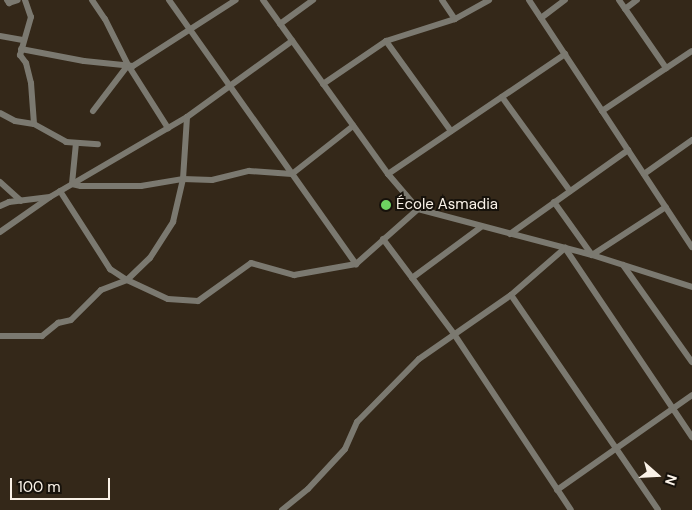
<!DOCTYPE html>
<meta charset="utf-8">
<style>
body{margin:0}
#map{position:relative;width:692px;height:510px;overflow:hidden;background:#342819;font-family:"DM Sans",sans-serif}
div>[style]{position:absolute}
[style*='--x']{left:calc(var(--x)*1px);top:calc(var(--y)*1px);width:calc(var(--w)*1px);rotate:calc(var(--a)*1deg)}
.street>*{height:6px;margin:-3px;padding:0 3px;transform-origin:3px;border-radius:3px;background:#7b7970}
.dots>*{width:14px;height:14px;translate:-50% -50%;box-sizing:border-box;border:2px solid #17120b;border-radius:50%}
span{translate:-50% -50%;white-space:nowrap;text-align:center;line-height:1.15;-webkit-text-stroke:4px #17120b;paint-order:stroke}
.poi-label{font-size:15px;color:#faf2e8}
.left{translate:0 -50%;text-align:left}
.north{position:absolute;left:632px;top:450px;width:50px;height:50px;-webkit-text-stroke:4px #17120b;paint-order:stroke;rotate:109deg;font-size:14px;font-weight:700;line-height:20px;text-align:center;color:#faf2e8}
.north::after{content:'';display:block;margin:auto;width:18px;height:22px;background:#faf2e8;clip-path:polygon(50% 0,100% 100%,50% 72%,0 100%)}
.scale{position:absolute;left:10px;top:478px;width:100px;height:22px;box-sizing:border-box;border:2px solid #faf2e8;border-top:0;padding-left:6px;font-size:15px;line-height:18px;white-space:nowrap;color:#faf2e8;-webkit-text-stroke:4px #17120b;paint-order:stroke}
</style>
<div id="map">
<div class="street">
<div style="--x:7;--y:0;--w:4;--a:56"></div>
<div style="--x:9;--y:3;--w:9;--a:-18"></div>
<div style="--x:25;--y:0;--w:18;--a:71"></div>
<div style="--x:31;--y:17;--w:40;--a:106"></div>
<div style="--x:20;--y:55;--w:10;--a:53"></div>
<div style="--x:26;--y:63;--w:21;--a:76"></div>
<div style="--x:31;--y:83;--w:41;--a:85.8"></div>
<div style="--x:92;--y:0;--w:23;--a:56"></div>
<div style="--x:105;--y:19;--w:51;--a:63.4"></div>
<div style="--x:128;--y:65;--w:75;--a:57.6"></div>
<div style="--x:169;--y:0;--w:324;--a:54.7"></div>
<div style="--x:263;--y:0;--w:214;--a:54.3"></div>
<div style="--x:388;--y:174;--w:46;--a:49.4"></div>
<div style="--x:418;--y:209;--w:180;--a:14.8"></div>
<div style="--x:592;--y:255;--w:105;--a:17.7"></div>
<div style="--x:442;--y:0;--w:23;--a:56"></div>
<div style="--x:529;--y:0;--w:296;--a:56.6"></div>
<div style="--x:619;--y:0;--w:83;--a:55.3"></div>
<div style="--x:625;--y:9;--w:15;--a:-37"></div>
<div style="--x:541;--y:18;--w:30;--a:-37"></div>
<div style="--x:280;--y:24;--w:41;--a:-36"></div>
<div style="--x:0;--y:36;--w:23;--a:10"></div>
<div style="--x:386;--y:41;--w:111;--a:54.2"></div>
<div style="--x:21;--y:49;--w:64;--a:10.8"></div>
<div style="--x:84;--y:61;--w:49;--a:5.8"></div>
<div style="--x:133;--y:66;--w:122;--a:-32.7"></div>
<div style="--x:323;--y:84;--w:76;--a:-34.3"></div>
<div style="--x:386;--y:41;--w:72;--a:-17.7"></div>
<div style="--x:455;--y:19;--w:39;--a:-29"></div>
<div style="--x:502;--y:97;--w:116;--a:54.1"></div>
<div style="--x:93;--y:111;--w:58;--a:-52.7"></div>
<div style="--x:602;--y:111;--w:108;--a:-33.7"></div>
<div style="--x:0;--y:113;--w:17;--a:28"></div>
<div style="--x:15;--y:121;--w:19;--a:9"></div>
<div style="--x:34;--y:124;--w:37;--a:29"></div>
<div style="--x:66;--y:142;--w:32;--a:4"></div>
<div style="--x:76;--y:143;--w:41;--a:95.6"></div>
<div style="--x:72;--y:184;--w:9;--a:13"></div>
<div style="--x:81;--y:186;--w:60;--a:0"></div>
<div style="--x:141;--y:186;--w:43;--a:-9.5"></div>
<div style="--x:183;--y:179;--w:29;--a:2"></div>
<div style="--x:212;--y:180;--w:38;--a:-14"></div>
<div style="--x:249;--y:171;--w:43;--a:4"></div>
<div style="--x:292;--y:174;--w:78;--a:-38.2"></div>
<div style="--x:388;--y:174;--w:214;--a:-34.1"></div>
<div style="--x:644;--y:174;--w:59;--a:-35.3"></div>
<div style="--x:0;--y:182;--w:28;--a:42"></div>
<div style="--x:60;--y:191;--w:93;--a:57.3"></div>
<div style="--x:110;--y:269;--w:20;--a:33"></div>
<div style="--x:127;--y:280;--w:45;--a:24.9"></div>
<div style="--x:168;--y:299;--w:30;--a:4"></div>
<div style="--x:198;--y:301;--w:65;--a:-35.6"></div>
<div style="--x:251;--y:263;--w:45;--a:15.6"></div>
<div style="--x:294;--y:275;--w:63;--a:-10.1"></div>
<div style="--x:356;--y:264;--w:83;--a:-41.6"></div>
<div style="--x:554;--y:202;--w:65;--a:54.4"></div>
<div style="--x:592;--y:255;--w:88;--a:-33"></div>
<div style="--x:0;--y:206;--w:10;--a:-24"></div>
<div style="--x:9;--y:202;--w:39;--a:-7"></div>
<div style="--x:0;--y:232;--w:61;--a:-35"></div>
<div style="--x:50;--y:197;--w:159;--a:-30.3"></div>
<div style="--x:187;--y:117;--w:130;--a:-35.9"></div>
<div style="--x:510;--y:234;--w:145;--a:-35.4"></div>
<div style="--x:383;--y:239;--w:119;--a:53.2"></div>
<div style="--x:454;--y:334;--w:211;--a:56.4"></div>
<div style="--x:623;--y:265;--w:119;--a:54.6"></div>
<div style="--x:412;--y:278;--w:86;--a:-36.5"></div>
<div style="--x:511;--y:295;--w:260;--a:55.6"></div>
<div style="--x:0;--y:336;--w:42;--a:0"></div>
<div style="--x:42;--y:336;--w:21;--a:-39"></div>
<div style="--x:58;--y:323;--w:13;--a:-13"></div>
<div style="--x:71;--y:320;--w:42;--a:-45"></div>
<div style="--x:101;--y:290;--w:28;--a:-21"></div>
<div style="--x:127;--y:280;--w:32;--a:-44"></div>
<div style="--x:150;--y:258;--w:43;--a:-57.4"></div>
<div style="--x:173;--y:222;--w:44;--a:-76.9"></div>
<div style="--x:183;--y:179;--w:62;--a:-86.3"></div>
<div style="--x:557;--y:490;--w:165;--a:-35.1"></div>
<div style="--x:282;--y:510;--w:33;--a:-39"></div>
<div style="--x:308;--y:489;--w:54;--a:-47.2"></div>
<div style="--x:345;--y:449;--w:30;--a:-66"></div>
<div style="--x:357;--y:422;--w:88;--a:-45.5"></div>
<div style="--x:419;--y:359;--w:112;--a:-34.8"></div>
<div style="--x:511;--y:295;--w:72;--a:-41"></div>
<div style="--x:565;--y:248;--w:228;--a:56.1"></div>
</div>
<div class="dots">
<div style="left:386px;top:205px;background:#6ed360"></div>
</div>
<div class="poi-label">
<span class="left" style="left:396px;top:205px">École Asmadia</span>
</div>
<div class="north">N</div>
<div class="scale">100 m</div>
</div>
